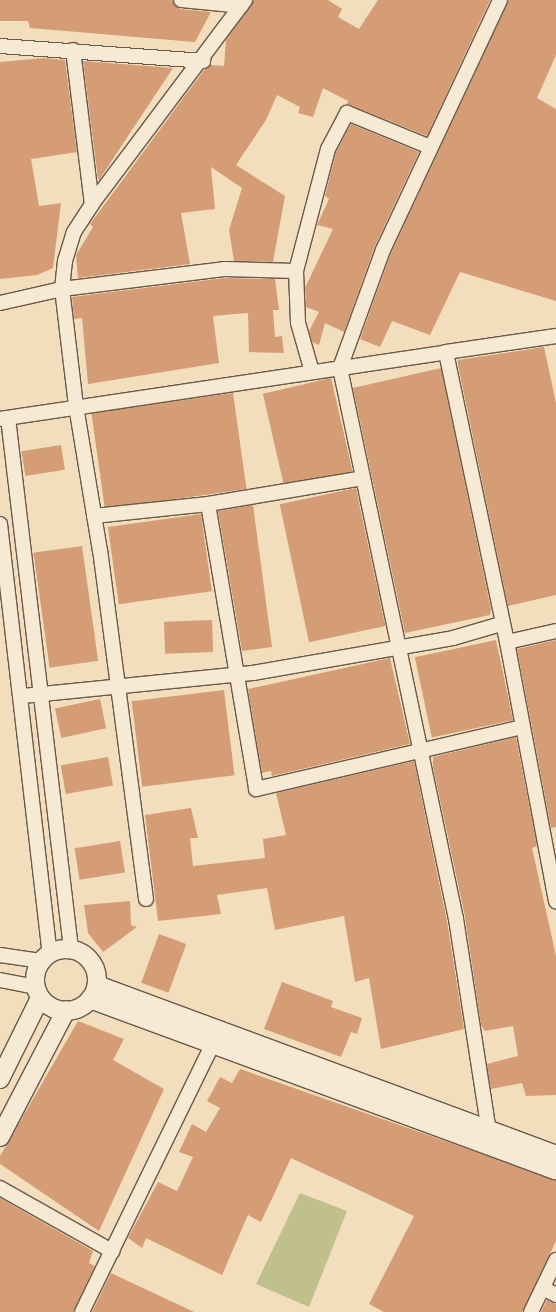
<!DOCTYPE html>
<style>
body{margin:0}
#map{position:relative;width:556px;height:1312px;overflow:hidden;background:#f2debd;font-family:"IM FELL DW Pica",serif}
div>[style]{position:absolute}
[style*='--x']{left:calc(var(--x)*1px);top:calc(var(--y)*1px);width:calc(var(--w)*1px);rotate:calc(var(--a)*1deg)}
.green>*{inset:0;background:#c0c08d}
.building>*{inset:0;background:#d49d76;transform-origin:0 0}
.roads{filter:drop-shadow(1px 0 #6a5849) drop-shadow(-1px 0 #6a5849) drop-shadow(0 1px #6a5849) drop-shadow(0 -1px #6a5849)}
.minor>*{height:14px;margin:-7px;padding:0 7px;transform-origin:7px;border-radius:7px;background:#f7ead4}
.tertiary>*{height:18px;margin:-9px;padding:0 9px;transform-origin:9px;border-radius:9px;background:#f7ead4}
.tertiary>.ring{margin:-9px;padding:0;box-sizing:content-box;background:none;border:18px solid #f7ead4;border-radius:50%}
span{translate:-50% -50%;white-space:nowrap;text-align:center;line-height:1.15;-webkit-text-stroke:4px #f7ead4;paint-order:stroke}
</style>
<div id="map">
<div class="green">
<div style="clip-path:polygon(300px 1193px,347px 1211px,309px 1307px,256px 1284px)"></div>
</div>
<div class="building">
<div style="clip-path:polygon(0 0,172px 0,180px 9px,211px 12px,195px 42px,30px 28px,28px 21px,0 21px)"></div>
<div style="clip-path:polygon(254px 0,328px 0,342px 9px,338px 17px,359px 29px,378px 0,490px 0,427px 136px,347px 104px,348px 101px,323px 88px,313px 117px,298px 113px,300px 107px,277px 95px,266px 120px,236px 165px,285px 196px,273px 262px,234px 261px,229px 230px,242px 188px,211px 167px,215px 209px,181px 213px,190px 264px,78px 278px,76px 255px,93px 227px,90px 224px,204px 70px,211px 65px,224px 66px,226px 40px)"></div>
<div style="clip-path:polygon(509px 0,556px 0,556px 55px,537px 98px,556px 109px,556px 301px,460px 272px,430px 335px,392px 321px,380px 347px,360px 339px,391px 253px)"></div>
<div style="clip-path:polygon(44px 58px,65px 60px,77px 152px,31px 159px,39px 206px,61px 203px,53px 268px,37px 275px,0 279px,0 62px)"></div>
<div style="clip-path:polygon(83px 61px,173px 68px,99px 180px,98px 179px)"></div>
<div style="clip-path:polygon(351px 124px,419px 152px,375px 246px,344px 332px,325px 323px,319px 345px,312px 342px,309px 331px,319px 312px,306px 307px,305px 288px,333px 229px,317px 225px,329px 199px,325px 196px,336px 152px)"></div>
<div style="clip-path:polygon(224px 278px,275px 279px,279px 310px,273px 310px,275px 337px,282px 336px,284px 353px,249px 352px,248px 313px,213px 316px,219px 363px,88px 384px,82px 318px,74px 319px,72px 297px)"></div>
<div style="clip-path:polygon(544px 347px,556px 403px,556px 595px,508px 606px,458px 365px,458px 360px)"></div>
<div style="clip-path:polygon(441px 368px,491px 609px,490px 615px,405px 633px,353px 388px)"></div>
<div style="left:331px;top:378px;width:96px;height:70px;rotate:77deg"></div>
<div style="left:233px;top:393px;width:97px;height:143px;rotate:82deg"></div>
<div style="left:61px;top:445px;width:25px;height:40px;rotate:81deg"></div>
<div style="left:356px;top:488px;width:141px;height:78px;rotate:78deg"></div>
<div style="clip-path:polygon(253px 505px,272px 647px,242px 651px,218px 511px)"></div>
<div style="left:201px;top:514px;width:78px;height:94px;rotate:82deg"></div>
<div style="left:82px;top:546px;width:116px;height:49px;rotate:82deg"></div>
<div style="left:212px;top:620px;width:32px;height:48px;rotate:88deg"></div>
<div style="left:496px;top:640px;width:82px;height:83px;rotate:78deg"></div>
<div style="clip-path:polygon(556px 640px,556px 827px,551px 828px,517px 649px)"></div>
<div style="clip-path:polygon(390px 658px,410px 744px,272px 776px,271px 771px,262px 773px,248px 689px)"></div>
<div style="left:224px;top:690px;width:86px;height:93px;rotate:83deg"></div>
<div style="left:100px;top:699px;width:30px;height:46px;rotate:78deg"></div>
<div style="clip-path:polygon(516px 737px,537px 846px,532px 848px,556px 956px,556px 1095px,526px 1096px,522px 1083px,491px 1089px,487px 1064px,518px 1056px,513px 1026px,485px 1031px,481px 1025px,465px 917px,433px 767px,433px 757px)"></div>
<div style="left:108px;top:757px;width:29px;height:48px;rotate:80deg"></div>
<div style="clip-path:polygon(414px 761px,447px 921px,464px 1029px,381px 1049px,369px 978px,355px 982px,344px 916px,275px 930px,267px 888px,217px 895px,221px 914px,158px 921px,145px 815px,191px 808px,198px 838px,190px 838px,193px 866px,265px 858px,263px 839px,286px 835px,276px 793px)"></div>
<div style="left:120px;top:841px;width:32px;height:46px;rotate:81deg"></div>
<div style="clip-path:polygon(130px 901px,131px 925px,137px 927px,103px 952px,88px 933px,84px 905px)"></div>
<div style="left:159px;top:934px;width:29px;height:52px;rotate:20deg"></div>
<div style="clip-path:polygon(282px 982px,333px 1001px,331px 1007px,362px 1018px,357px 1034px,351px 1032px,341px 1057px,264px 1029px)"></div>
<div style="clip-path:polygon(78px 1021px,124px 1039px,113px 1060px,164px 1089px,99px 1231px,0 1164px,0 1156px)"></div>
<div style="clip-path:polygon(240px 1069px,556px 1180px,556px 1241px,522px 1312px,384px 1312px,369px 1304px,414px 1216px,291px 1158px,261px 1222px,248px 1215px,222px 1275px,146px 1238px,142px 1248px,128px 1238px,158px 1182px,177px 1191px,193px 1157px,179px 1152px,192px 1124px,206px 1132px,220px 1108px,207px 1101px,220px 1077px,232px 1083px)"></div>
<div style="clip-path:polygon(0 1198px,93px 1251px,89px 1263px,95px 1266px,73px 1312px,0 1312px)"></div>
<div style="clip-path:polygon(111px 1273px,194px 1312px,92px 1312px)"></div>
<div style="clip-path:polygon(547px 1300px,556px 1304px,556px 1312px,541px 1312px)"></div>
</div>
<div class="roads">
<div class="minor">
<div style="--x:181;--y:0;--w:60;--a:5.7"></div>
<div style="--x:0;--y:46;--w:204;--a:4.2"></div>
<div style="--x:73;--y:50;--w:155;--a:83"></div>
<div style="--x:0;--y:303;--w:64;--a:-12.7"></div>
<div style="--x:62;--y:289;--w:163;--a:-7"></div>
<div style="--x:224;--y:269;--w:72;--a:1.6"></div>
<div style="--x:312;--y:372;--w:51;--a:-105.9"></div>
<div style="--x:298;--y:323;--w:52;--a:-92.2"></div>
<div style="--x:296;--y:271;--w:126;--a:-75.3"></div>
<div style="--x:328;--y:149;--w:41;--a:-62.2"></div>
<div style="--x:347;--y:113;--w:90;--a:22.3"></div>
<div style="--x:8;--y:418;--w:535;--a:83.23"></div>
<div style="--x:0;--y:419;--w:451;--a:-8.5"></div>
<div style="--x:208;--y:504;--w:289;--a:80.4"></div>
<div style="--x:256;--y:789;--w:273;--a:-13.1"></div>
<div style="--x:94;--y:516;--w:115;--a:-6"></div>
<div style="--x:208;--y:504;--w:157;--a:-9.5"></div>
<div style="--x:0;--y:524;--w:432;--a:83.4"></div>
<div style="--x:556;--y:631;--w:50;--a:167.3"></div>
<div style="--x:507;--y:642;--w:264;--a:79.3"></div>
<div style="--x:507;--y:642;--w:296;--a:-101.9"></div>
<div style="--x:446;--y:352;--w:111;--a:-8.3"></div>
<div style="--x:22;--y:696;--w:232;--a:-5.7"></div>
<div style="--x:253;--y:673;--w:203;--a:-9.9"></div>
<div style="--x:453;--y:638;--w:50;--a:-16.3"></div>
<div style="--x:146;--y:899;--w:351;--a:-97.5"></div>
<div style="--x:100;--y:551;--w:147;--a:-99.4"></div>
<div style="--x:76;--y:406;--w:118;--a:-96.8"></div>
<div style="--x:62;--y:289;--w:28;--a:-84"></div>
<div style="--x:65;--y:261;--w:30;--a:-73"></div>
<div style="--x:74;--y:232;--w:33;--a:-57"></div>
<div style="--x:92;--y:204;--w:255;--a:-53.1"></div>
<div style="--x:0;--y:955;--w:41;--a:8.3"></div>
<div style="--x:0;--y:980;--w:36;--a:11"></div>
<div style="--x:489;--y:1132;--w:216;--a:-98.8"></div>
<div style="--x:456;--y:919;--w:563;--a:-101.89"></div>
<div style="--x:340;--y:368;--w:126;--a:-70"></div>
<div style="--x:383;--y:250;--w:276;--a:-64.9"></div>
<div style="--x:0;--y:1188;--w:129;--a:29.4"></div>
<div style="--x:543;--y:1288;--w:15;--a:28"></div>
<div style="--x:82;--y:1312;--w:296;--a:-64"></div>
<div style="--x:531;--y:1312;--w:58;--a:-64.3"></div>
</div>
<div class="tertiary">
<div class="ring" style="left:35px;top:949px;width:44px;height:44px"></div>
<div style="--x:97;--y:985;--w:489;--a:20.3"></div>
<div style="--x:90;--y:999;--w:496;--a:20.2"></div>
<div style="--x:0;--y:1079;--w:90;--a:-63.7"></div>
<div style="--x:0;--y:1137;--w:143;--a:-62.5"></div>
</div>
</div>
</div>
